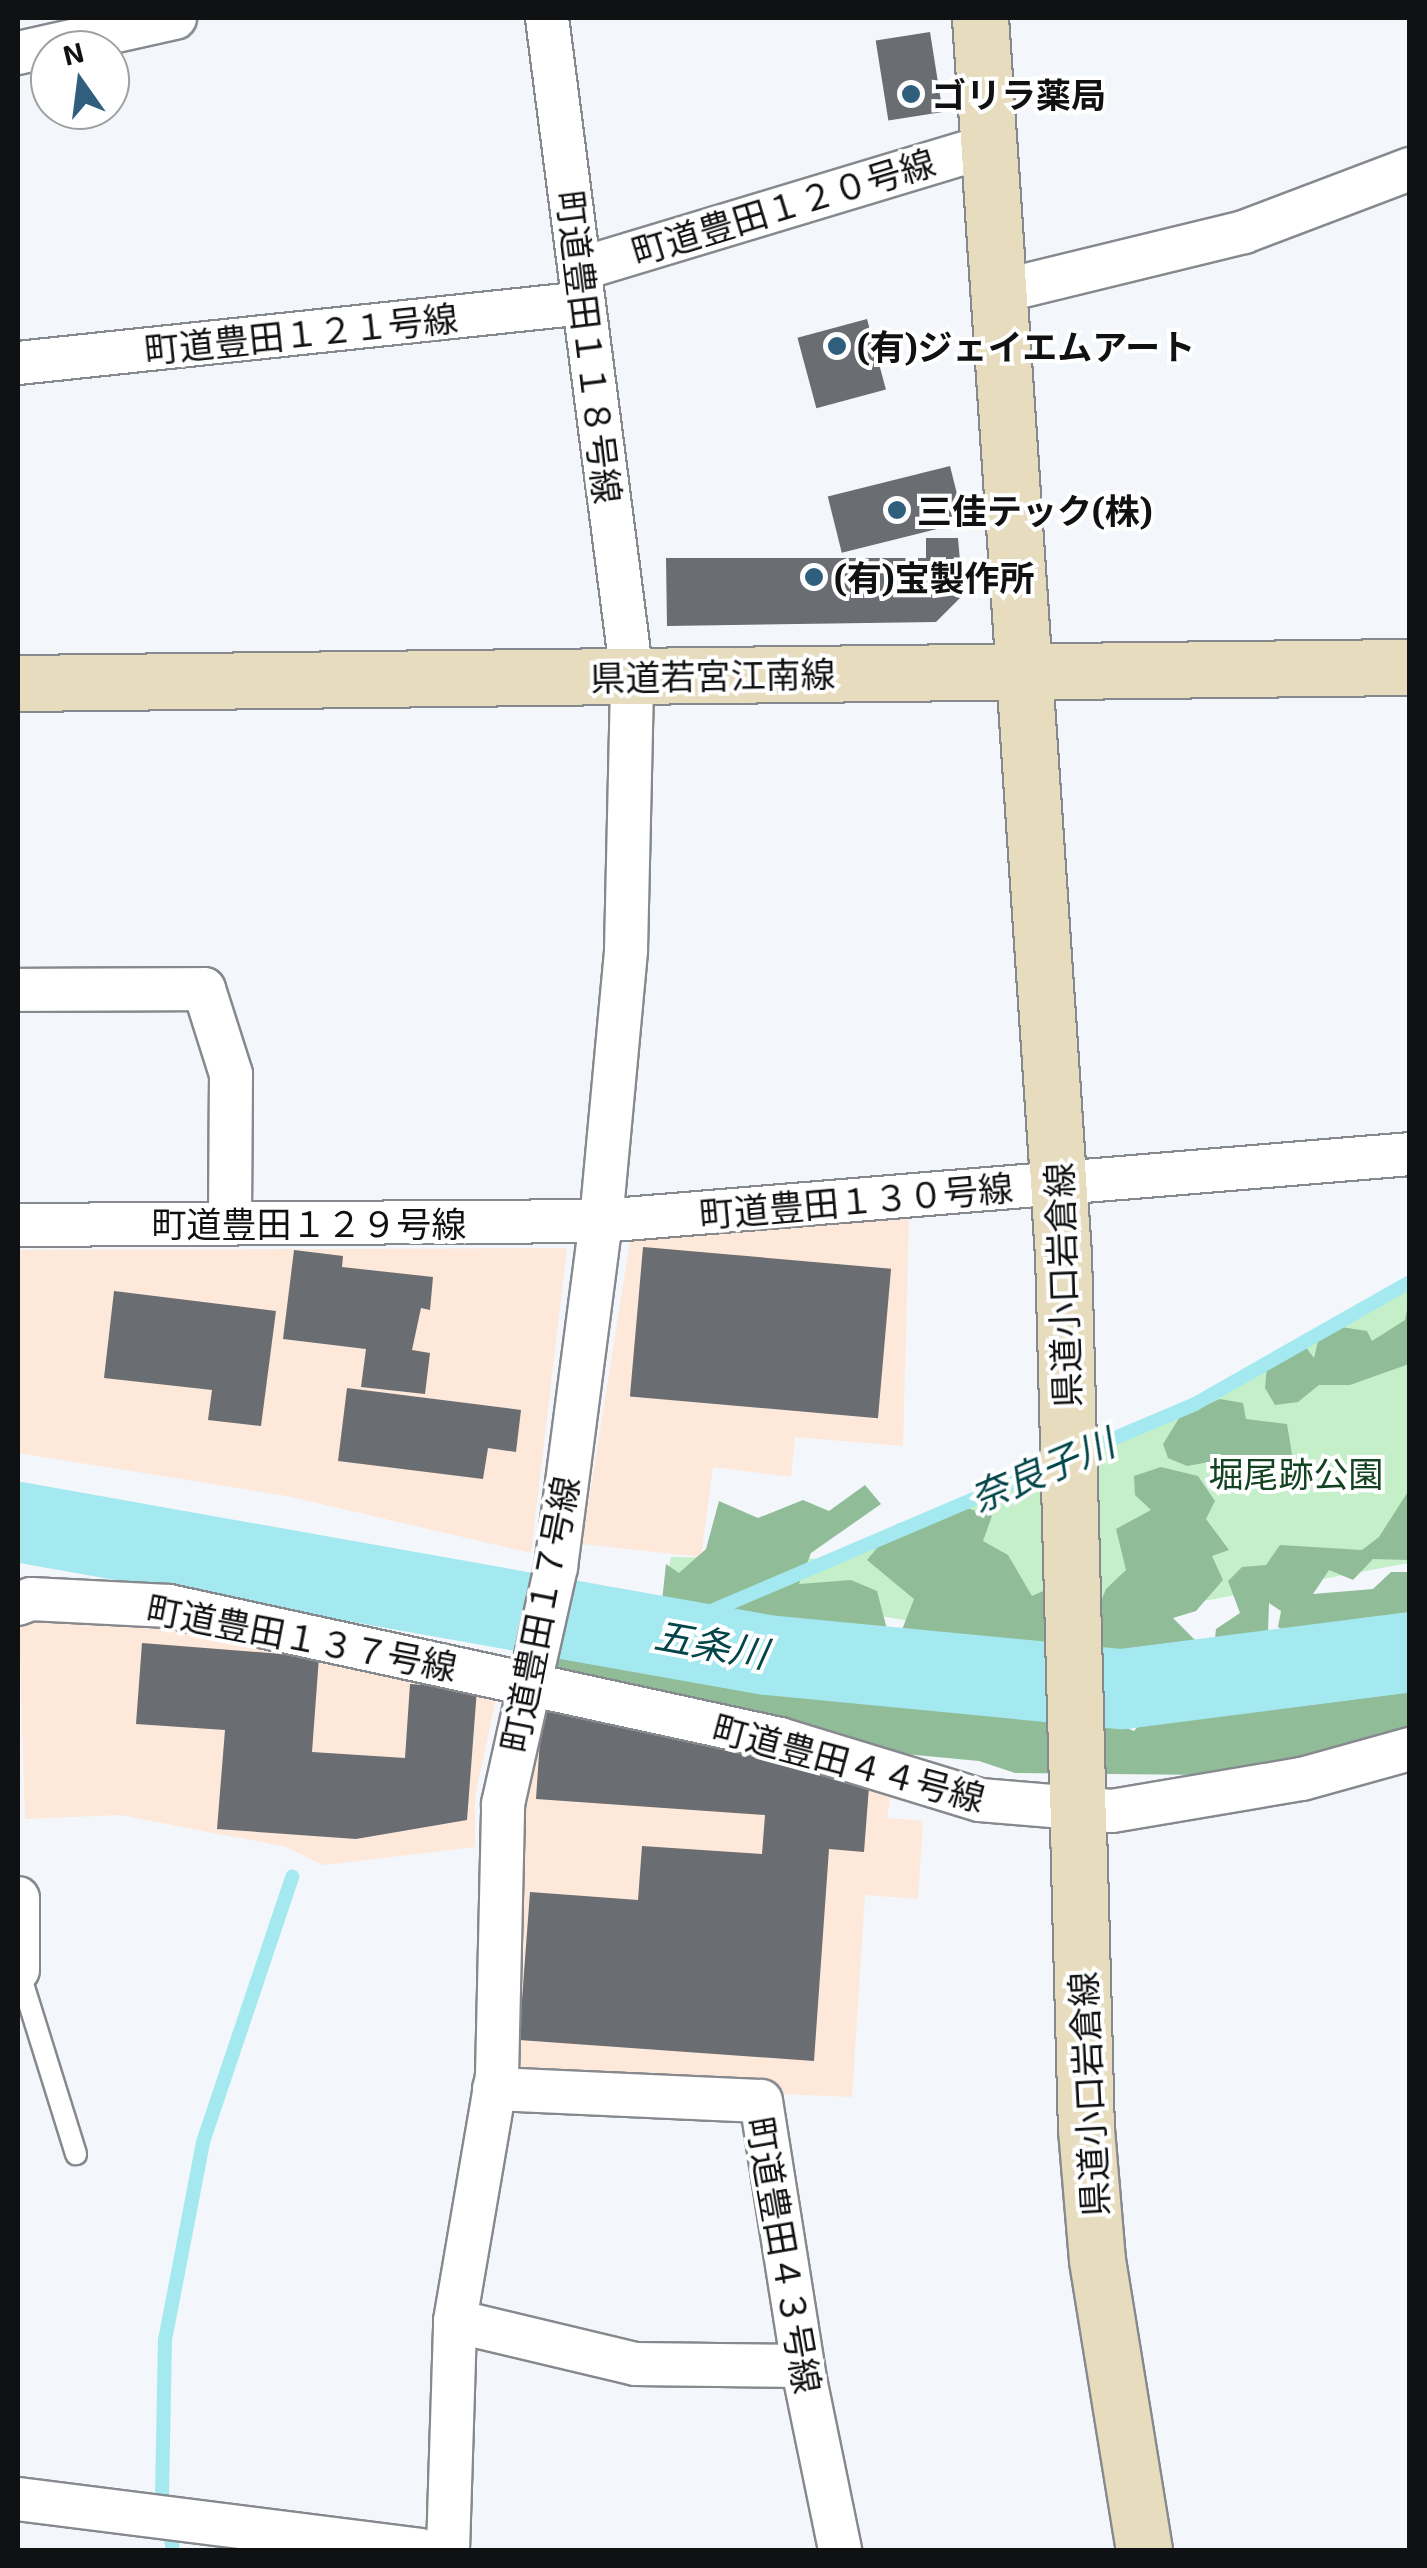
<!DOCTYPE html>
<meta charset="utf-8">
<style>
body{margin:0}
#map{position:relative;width:1427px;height:2568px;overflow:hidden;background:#f3f7fb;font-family:"Exo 2","Noto Sans JP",sans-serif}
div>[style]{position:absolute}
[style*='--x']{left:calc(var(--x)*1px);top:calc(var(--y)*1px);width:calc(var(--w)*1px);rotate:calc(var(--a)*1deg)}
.industrial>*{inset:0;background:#fde8da}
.green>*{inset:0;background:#c4efc9}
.forest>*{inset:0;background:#91bc98}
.stream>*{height:14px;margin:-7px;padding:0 7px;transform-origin:7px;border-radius:7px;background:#a4e9ef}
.river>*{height:80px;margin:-40px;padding:0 40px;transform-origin:40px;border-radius:40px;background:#a4e9ef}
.building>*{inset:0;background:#6a6d71;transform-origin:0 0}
.roads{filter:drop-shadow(2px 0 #86898d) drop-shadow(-2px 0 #86898d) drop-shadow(0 2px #86898d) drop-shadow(0 -2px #86898d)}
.service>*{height:20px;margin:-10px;padding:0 10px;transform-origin:10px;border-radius:10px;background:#fff}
.minor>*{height:42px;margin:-21px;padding:0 21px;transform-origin:21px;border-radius:21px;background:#fff}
.secondary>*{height:55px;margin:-27.5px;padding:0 27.5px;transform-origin:27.5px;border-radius:27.5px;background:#e8dcbf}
.dots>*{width:28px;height:28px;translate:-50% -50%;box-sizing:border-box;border:5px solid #fff;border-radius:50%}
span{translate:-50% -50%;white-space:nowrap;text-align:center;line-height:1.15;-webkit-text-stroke:8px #fff;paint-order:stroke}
.poi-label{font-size:35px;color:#101112;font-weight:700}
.left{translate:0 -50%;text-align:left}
.street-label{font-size:35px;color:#101112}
.park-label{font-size:35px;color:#134320}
.water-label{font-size:38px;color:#03464a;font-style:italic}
.frame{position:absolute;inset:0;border:20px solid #101112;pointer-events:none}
.north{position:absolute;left:30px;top:30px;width:100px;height:100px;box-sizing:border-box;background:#fff;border:2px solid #9fa0a0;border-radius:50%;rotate:346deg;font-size:28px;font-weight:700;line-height:40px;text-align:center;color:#101112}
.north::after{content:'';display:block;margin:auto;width:35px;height:45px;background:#2f5f7d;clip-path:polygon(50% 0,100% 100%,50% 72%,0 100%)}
</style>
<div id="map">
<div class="industrial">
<div style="clip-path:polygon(909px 1217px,903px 1446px,795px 1437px,791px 1477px,713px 1467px,701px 1557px,582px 1544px,631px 1235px)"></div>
<div style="clip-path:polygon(567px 1248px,531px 1553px,287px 1496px,18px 1453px,18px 1250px)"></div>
<div style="clip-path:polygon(19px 1616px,216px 1630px,498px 1689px,475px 1797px,475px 1847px,323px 1865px,287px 1847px,120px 1815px,25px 1819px)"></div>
<div style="clip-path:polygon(539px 1701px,894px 1773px,887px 1818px,923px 1821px,918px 1899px,865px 1895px,852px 2097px,512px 2082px,516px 1814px)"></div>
</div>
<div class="green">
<div style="clip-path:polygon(1409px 1282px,1409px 1563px,1209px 1600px,922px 1623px,667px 1580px,671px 1557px,834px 1559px,1195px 1404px)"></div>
</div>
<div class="forest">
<div style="clip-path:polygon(1409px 1300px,1409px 1364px,1350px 1385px,1319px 1385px,1298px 1402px,1275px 1405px,1265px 1388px,1268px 1356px,1299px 1338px,1314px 1358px,1322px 1324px,1367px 1331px,1372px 1341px,1405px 1320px)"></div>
<div style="clip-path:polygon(1220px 1399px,1243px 1403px,1246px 1419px,1287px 1424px,1292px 1454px,1272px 1477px,1234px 1484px,1213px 1476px,1226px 1459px,1187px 1466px,1168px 1458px,1163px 1444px,1181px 1415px)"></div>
<div style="clip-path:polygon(1161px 1467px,1198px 1476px,1215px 1501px,1206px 1519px,1229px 1550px,1212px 1556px,1223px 1580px,1196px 1611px,1173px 1618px,1200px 1645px,1202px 1666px,1150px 1681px,1103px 1674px,1081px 1650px,1106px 1589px,1126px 1570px,1116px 1529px,1151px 1510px,1135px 1495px,1134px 1476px)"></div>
<div style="clip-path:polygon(865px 1485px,881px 1504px,811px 1553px,799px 1584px,851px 1580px,877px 1591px,889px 1637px,851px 1650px,769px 1641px,760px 1628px,723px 1639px,661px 1610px,666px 1564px,679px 1573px,706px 1549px,719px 1501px,758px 1518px,803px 1500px,829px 1511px)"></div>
<div style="clip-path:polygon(1409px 1490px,1409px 1560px,1373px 1559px,1353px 1580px,1329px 1570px,1313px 1594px,1373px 1589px,1391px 1572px,1409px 1572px,1409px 1638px,1298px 1656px,1299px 1638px,1278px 1627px,1281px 1611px,1269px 1603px,1268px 1633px,1286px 1652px,1270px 1680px,1252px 1682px,1239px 1667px,1213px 1657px,1216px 1629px,1240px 1613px,1228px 1581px,1242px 1567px,1266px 1565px,1280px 1545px,1362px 1550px,1379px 1537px)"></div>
<div style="clip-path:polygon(964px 1507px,992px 1516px,983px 1541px,1008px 1555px,1032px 1596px,1066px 1581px,1049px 1674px,987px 1684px,923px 1662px,898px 1640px,914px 1599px,867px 1560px,897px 1524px)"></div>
<div style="clip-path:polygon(574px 1622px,610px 1635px,654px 1623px,710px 1653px,756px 1645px,811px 1650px,864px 1678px,981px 1693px,1011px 1715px,1064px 1702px,1134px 1731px,1147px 1716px,1197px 1700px,1207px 1715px,1306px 1678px,1340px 1683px,1348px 1669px,1409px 1667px,1409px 1733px,1302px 1765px,1249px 1766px,1208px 1775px,1015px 1773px,979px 1761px,905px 1754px,552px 1670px,552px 1648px)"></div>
</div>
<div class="stream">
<div style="--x:1082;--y:1452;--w:123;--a:-23"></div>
<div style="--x:1195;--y:1404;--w:247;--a:-29.6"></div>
<div style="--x:662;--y:1632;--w:431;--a:-23.1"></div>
<div style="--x:162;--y:2495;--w:155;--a:-88.9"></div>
<div style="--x:165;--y:2340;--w:202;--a:-79.1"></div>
<div style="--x:203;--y:2142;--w:280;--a:-71.4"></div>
<div style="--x:169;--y:2532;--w:18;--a:77"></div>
</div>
<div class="river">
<div style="--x:18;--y:1522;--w:761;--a:10.07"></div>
<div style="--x:767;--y:1655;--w:358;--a:5.5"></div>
<div style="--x:1123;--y:1689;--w:289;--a:-7.3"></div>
</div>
<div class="building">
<div style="left:930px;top:32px;width:81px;height:55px;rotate:81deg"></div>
<div style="left:867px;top:319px;width:73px;height:72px;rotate:75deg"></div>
<div style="left:950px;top:466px;width:58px;height:126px;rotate:76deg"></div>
<div style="clip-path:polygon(926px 538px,958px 538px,963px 595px,936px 622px,667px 626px,666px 558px,926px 558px)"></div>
<div style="left:643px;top:1247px;width:249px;height:150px;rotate:5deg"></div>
<div style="clip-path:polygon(294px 1250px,343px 1256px,342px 1267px,433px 1277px,430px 1310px,421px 1308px,412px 1350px,430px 1353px,425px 1394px,361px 1387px,366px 1349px,283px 1339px)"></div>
<div style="clip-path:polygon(114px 1291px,276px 1311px,261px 1426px,208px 1420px,212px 1390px,104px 1378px)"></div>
<div style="clip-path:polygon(347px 1388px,521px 1410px,516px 1452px,488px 1448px,483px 1479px,338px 1461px)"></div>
<div style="clip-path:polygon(142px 1643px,319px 1657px,312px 1752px,405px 1758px,410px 1684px,477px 1689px,467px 1820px,356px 1839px,217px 1829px,225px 1730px,136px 1724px)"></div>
<div style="clip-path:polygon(542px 1709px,870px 1774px,864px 1852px,829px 1849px,814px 2061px,519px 2040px,530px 1892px,638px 1900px,642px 1846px,762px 1854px,765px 1815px,536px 1799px)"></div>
</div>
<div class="roads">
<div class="service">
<div style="--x:19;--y:1971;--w:192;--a:72.7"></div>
</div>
<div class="minor">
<div style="--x:18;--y:53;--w:161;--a:-12.6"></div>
<div style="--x:580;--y:269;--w:426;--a:-16.8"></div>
<div style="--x:998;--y:292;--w:253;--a:-13.7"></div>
<div style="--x:1244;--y:232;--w:178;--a:-20.8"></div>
<div style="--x:18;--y:363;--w:569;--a:-6.05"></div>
<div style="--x:18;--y:990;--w:186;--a:-0.3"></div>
<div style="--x:204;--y:989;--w:89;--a:72.4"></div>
<div style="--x:231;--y:1074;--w:149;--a:90.4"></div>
<div style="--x:18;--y:1225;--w:583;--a:-0.39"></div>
<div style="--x:601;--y:1221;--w:812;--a:-4.73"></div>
<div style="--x:18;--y:1604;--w:14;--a:-21"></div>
<div style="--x:31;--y:1599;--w:138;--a:2.9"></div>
<div style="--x:169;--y:1606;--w:625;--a:12.28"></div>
<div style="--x:780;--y:1739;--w:209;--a:17"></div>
<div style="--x:980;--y:1800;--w:132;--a:4.8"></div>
<div style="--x:1112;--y:1811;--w:193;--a:-9.6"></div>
<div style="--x:1302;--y:1779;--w:112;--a:-15.5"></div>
<div style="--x:18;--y:1898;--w:72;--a:90"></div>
<div style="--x:494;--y:2089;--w:267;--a:2.6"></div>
<div style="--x:761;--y:2101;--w:276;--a:81"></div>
<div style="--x:804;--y:2374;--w:180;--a:78.4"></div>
<div style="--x:455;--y:2321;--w:185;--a:13.4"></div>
<div style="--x:635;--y:2364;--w:167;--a:0.7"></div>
<div style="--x:18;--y:2499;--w:406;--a:7.2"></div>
<div style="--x:448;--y:2550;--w:229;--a:-88.2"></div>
<div style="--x:455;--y:2321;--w:249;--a:-80.3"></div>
<div style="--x:497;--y:2076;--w:272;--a:-88.7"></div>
<div style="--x:503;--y:1804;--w:243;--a:-77.4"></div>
<div style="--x:556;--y:1567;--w:349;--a:-82.6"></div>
<div style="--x:601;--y:1221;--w:272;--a:-84.7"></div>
<div style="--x:626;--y:950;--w:274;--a:-88.7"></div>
<div style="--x:632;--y:676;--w:663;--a:-97.36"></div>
</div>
<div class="secondary">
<div style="--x:980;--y:18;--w:1238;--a:86.16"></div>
<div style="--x:1063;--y:1253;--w:876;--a:88.5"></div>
<div style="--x:1086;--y:2129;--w:131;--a:85.2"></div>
<div style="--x:1097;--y:2260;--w:294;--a:80.8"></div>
<div style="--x:18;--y:683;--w:1392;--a:-0.66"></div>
</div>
</div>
<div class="dots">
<div style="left:911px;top:94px;background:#2f5f7d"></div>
<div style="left:837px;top:346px;background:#2f5f7d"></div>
<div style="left:897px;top:510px;background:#2f5f7d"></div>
<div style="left:814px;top:577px;background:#2f5f7d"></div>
</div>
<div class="poi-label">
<span class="left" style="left:931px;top:94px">ゴリラ薬局</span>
<span class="left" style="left:857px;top:346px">(有)ジェイエムアート</span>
<span class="left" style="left:917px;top:510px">三佳テック(株)</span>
<span class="left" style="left:834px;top:577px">(有)宝製作所</span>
</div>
<div class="street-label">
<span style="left:783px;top:206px;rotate:-17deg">町道豊田１２０号線</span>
<span style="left:301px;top:333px;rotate:-6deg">町道豊田１２１号線</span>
<span style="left:590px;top:347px;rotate:83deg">町道豊田１１８号線</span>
<span style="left:713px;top:675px;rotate:-1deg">県道若宮江南線</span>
<span style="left:856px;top:1200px;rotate:-5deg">町道豊田１３０号線</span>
<span style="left:309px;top:1223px">町道豊田１２９号線</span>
<span style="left:1062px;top:1285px;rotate:-92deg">県道小口岩倉線</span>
<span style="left:539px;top:1614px;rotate:-79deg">町道豊田１７号線</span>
<span style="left:302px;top:1637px;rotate:11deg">町道豊田１３７号線</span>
<span style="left:849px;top:1762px;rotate:15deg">町道豊田４４号線</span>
<span style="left:1088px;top:2094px;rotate:-93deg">県道小口岩倉線</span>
<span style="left:785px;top:2255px;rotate:80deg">町道豊田４３号線</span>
</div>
<div class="park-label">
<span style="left:1296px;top:1473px">堀尾跡公園</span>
</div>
<div class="water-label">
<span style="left:1042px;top:1470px;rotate:-23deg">奈良子川</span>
<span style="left:711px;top:1644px;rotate:10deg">五条川</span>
</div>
<div class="frame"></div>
<div class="north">N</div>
</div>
